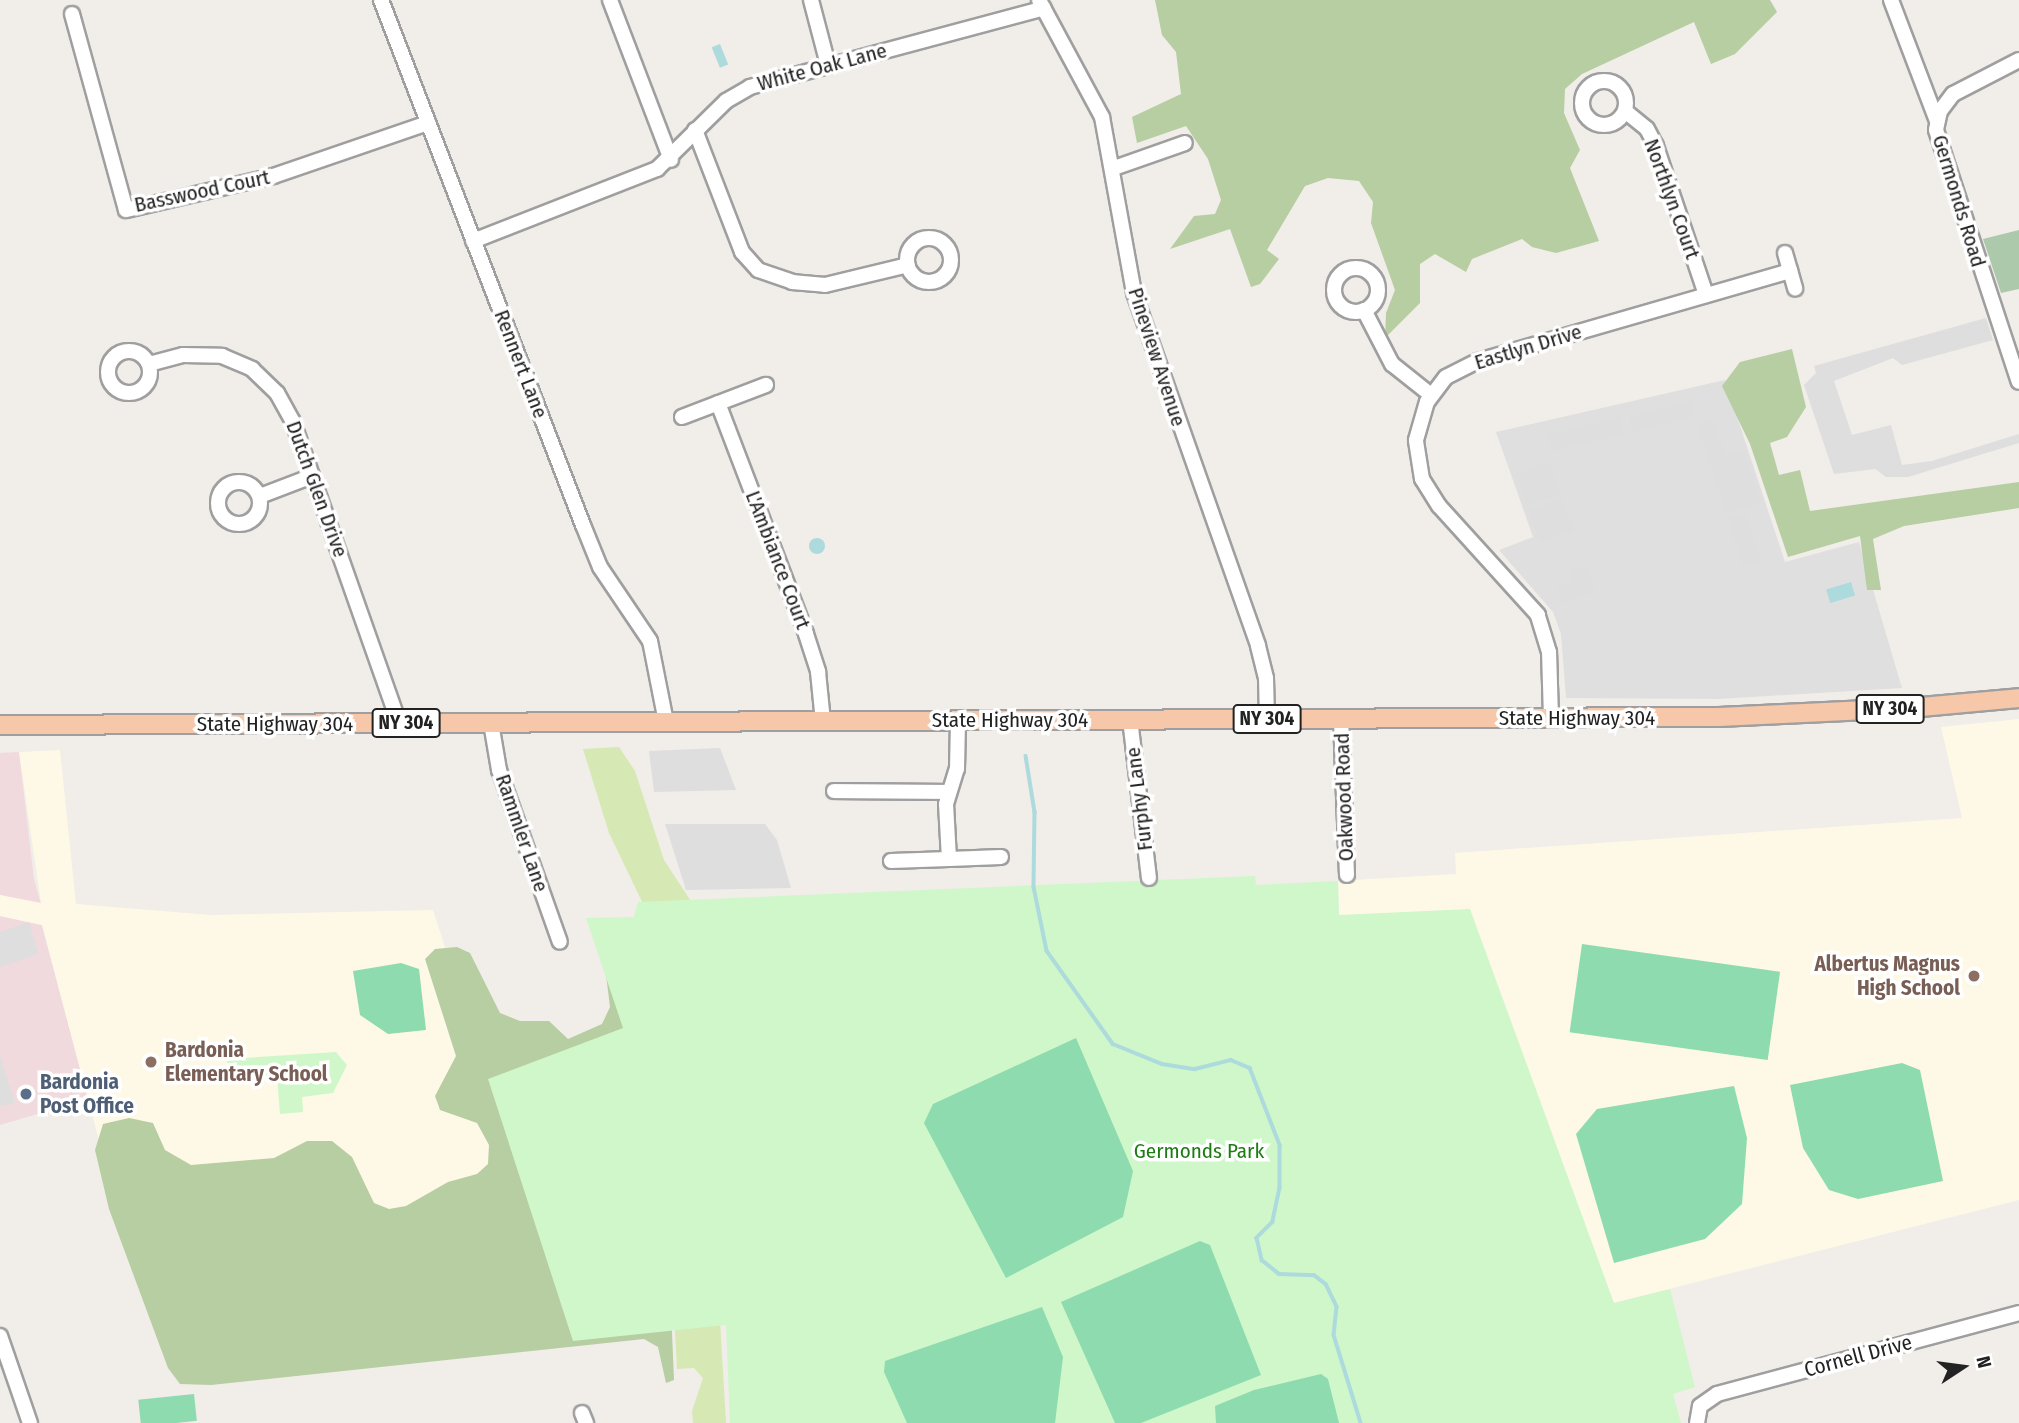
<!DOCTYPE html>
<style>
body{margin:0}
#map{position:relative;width:2019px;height:1423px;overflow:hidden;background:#f1ede9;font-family:"Fira Sans Condensed",sans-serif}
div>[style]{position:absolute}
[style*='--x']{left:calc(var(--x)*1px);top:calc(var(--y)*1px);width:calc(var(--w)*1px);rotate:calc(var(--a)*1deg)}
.residential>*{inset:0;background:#e0dfdf}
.commercial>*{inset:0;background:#f0dadd}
.education>*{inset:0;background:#fef9e6}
.grass>*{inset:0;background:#d6e8b3}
.forest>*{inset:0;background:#b6cea1}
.cemetery>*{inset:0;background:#acc9ac}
.park>*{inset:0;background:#cff7ca}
.pitch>*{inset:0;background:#8ddbae;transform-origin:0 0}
.parking>*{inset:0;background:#dedede;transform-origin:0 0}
.water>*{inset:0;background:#addadc;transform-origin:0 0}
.round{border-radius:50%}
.stream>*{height:3.5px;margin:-1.75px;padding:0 1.75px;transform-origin:1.75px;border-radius:1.75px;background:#addadc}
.roads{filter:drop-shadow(2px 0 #9f9f9f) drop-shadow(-2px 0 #9f9f9f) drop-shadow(0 2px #9f9f9f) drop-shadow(0 -2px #9f9f9f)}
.minor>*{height:14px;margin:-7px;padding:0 7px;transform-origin:7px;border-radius:7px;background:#fff}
.minor>.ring{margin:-7px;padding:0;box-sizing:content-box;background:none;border:14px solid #fff;border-radius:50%}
.major>*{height:18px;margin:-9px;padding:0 9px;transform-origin:9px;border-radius:9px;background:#f7c7a9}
.dots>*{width:19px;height:19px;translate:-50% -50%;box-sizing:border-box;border:4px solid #fff;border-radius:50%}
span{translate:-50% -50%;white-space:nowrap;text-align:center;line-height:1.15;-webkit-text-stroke:7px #fff;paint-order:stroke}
.shield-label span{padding:2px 5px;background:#fff;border:2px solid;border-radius:5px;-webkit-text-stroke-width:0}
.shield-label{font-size:19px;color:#222;font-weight:700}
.street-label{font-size:21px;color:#222}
.education-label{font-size:21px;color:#785e54;font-weight:700}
.right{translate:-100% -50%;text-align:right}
.left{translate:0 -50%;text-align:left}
.service-label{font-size:21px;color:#4e5e75;font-weight:700}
.park-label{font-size:21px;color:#1d7d13}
.north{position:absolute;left:1928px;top:1332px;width:70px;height:70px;-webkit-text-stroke:5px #fff;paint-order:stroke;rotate:77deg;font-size:19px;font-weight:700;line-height:28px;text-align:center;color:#222}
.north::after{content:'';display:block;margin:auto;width:24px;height:32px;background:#222;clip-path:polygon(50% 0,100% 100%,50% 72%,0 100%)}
</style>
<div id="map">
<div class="residential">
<div style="clip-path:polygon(1725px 380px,1785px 562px,1859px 542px,1902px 688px,1718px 699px,1566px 698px,1561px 634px,1553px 612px,1499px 550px,1533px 537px,1496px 432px)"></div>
</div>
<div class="commercial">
<div style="clip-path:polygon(19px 752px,34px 879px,41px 904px,0 895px,0 753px)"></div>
<div style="clip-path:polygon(0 916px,42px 925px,88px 1099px,0 1125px)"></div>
</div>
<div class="education">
<div style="clip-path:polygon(2019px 719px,2019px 1200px,1614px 1303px,1339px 915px,1338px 881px,1456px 874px,1455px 853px,1962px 818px,1941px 727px)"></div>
<div style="clip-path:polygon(60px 750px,76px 904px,211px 915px,433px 910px,573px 1341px,120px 1220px,42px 925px,0 916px,0 895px,41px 903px,19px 752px)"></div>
</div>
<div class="grass">
<div style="clip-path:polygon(619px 747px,635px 771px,664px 860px,696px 909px,726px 1423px,693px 1423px,692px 1411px,703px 1378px,694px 1368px,677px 1369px,659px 1020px,646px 910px,609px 833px,583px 749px)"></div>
</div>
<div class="forest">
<div style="clip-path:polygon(1155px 0,1770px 0,1777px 12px,1735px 54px,1711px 64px,1694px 22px,1582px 74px,1565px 89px,1564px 113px,1580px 150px,1570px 168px,1599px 241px,1556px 253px,1532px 247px,1522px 239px,1472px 259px,1466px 272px,1435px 254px,1420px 264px,1420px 303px,1385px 338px,1386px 313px,1395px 290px,1371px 223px,1373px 202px,1359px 181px,1328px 178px,1305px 186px,1267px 250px,1279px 259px,1260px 284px,1251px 287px,1230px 229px,1170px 249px,1194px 216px,1215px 214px,1221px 200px,1208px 159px,1186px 126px,1137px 143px,1132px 117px,1181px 94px,1176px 52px,1162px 35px)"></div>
<div style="clip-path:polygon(1792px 349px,1806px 407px,1787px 437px,1770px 443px,1779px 475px,1800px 470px,1810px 511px,2019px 482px,2019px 508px,1904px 526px,1873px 539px,1881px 590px,1867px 590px,1860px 536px,1788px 557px,1750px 444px,1722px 386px,1740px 362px)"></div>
<div style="clip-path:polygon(457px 947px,470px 953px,500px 1013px,520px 1021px,549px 1021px,568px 1039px,602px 1024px,610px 1007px,603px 950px,659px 1020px,674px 1380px,666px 1383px,658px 1347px,644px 1339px,211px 1385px,180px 1384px,168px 1368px,109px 1209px,95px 1150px,103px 1124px,129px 1118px,153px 1123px,165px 1150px,191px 1165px,274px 1158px,307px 1141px,332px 1141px,352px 1157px,374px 1203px,389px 1209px,406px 1206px,448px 1182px,477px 1174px,488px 1164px,489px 1145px,477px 1123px,440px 1110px,435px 1096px,456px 1056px,425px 959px,435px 949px)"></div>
</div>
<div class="cemetery">
<div style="clip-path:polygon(2019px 230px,2019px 289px,2001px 293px,1983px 239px)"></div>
</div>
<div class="park">
<div style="clip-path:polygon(1255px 876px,1256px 885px,1338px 881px,1339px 915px,1470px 909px,1614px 1303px,1670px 1289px,1695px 1387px,1673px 1394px,1681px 1423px,730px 1423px,726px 1325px,573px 1341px,488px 1079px,623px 1028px,586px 918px,634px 917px,638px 902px)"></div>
<div style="clip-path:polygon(336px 1052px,347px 1065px,333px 1093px,302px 1097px,303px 1112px,280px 1114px,277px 1077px,228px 1078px,227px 1059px)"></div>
</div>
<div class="pitch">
<div style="left:1582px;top:944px;width:200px;height:89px;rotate:8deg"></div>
<div style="clip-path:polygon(401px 963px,419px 969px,426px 1030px,388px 1034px,360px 1015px,353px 971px)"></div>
<div style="clip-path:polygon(1076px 1038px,1133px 1171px,1123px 1217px,1006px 1278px,924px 1123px,933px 1104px)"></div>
<div style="clip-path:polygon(1902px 1063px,1920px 1070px,1943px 1181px,1858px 1199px,1829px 1190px,1803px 1148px,1790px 1085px)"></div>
<div style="clip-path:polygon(1734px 1086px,1747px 1138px,1742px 1204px,1705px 1239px,1614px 1263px,1576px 1134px,1597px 1109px)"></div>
<div style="clip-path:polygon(1200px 1241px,1210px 1245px,1261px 1375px,1141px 1423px,1115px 1423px,1061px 1302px)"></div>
<div style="clip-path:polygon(1042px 1307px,1063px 1357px,1055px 1423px,907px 1423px,884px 1372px,885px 1361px)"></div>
<div style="clip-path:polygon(1321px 1374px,1328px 1379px,1339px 1423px,1216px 1423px,1215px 1406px,1254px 1390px)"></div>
<div style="left:194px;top:1394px;width:27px;height:56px;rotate:84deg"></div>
</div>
<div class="parking">
<div style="clip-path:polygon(1986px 318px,1993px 340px,1902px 365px,1893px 358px,1834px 381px,1852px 435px,1891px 425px,1902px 465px,1932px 461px,2019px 434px,2019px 443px,1908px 477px,1886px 477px,1875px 469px,1834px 474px,1804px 385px,1816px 373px,1814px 366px)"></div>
<div style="left:1692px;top:401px;width:16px;height:65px;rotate:76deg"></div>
<div style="left:1619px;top:418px;width:17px;height:73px;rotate:77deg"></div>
<div style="clip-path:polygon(1713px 419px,1725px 455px,1743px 449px,1761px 503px,1727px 514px,1707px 456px,1711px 450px,1706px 451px,1697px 424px)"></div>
<div style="left:1549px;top:462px;width:34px;height:35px;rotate:71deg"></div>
<div style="left:1562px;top:499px;width:34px;height:35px;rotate:71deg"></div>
<div style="left:1745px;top:513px;width:51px;height:18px;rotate:72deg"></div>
<div style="clip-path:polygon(1585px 565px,1595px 591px,1562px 603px,1556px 587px,1572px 581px,1568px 571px)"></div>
<div style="clip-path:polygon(720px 748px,736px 790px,654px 792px,649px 751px)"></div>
<div style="clip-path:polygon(665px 824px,765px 824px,777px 840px,791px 888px,686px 890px)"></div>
<div style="clip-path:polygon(29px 922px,38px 954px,0 967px,0 932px)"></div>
<div style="clip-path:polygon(0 1055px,15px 1103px,0 1106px)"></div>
</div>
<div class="water">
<div style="left:720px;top:44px;width:22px;height:9px;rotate:68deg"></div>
<div class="round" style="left:809px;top:538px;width:16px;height:16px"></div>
<div style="left:1851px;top:582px;width:14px;height:26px;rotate:73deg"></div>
</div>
<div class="stream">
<div style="--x:1026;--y:756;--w:57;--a:80.9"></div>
<div style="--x:1035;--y:812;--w:75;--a:90.8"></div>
<div style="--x:1034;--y:887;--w:65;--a:78.5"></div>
<div style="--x:1047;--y:951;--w:114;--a:54.6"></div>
<div style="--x:1113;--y:1044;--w:53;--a:22.2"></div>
<div style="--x:1162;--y:1064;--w:33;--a:9"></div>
<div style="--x:1195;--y:1069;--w:37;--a:-14"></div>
<div style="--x:1231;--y:1060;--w:21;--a:23"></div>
<div style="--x:1250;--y:1068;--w:83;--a:68.7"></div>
<div style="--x:1280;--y:1145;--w:43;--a:90"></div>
<div style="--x:1280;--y:1188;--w:35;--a:102"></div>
<div style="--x:1273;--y:1222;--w:23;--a:135"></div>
<div style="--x:1257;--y:1238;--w:23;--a:77"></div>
<div style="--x:1262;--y:1260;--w:22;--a:39"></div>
<div style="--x:1279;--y:1274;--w:35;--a:2"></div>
<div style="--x:1314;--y:1275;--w:15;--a:37"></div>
<div style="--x:1326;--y:1284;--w:25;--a:64"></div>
<div style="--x:1337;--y:1307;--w:28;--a:96"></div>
<div style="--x:1334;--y:1335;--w:92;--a:72.9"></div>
</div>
<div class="roads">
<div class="minor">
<div style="--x:381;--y:0;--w:563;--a:68.96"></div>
<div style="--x:583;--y:525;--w:45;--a:68"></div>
<div style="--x:600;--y:567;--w:89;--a:56"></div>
<div style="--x:650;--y:641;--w:83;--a:78.8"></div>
<div style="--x:610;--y:0;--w:171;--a:69.1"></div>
<div style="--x:811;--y:0;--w:67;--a:75.3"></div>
<div style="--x:1039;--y:0;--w:133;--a:61.7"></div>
<div style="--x:1102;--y:117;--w:179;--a:79.7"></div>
<div style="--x:1134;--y:293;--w:374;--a:70.6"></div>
<div style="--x:1258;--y:646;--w:33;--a:76"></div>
<div style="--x:1266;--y:678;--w:41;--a:88.6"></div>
<div style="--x:1891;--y:0;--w:129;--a:69.2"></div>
<div style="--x:72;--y:14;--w:203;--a:74.6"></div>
<div style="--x:126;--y:210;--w:151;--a:-13"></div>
<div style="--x:273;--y:176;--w:164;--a:-18.9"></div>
<div style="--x:2019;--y:60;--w:74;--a:152.7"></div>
<div style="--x:1953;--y:94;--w:21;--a:127"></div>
<div style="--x:1940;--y:111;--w:19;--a:102"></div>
<div style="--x:1936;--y:130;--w:265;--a:71.8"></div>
<div class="ring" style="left:1582px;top:81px;width:30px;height:30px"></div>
<div style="--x:1625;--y:111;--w:28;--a:39"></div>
<div style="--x:1647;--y:129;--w:19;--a:62"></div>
<div style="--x:1656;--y:146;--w:157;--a:71.4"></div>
<div style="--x:695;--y:130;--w:131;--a:68.9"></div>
<div style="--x:742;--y:252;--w:24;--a:48"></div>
<div style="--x:758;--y:270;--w:36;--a:19"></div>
<div style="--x:792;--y:282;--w:33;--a:5"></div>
<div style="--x:825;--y:285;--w:85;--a:-13.5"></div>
<div style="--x:1114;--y:168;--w:75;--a:-19.4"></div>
<div class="ring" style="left:907px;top:238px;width:30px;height:30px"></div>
<div style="--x:473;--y:241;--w:198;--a:-21.4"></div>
<div style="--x:657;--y:169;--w:97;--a:-44.6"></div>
<div style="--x:726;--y:101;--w:28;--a:-30"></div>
<div style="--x:750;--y:87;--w:304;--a:-15"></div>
<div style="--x:1785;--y:253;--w:37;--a:74"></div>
<div class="ring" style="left:1334px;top:268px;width:30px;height:30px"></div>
<div style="--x:1364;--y:310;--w:61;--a:62.6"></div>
<div style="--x:1392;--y:364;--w:50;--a:38.5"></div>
<div class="ring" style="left:108px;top:351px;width:28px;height:28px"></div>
<div style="--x:149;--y:364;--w:35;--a:-15"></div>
<div style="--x:183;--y:355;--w:39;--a:1"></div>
<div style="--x:222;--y:356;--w:33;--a:23"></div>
<div style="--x:252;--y:369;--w:35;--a:44"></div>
<div style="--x:277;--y:393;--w:33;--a:61"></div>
<div style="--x:293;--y:422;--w:319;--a:70.6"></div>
<div style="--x:718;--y:403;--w:247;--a:69.1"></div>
<div style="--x:806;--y:634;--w:40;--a:72"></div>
<div style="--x:818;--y:672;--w:49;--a:84.2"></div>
<div style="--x:682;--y:417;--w:90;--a:-20.9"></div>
<div class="ring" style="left:218px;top:482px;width:28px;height:28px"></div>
<div style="--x:260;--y:496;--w:56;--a:-21"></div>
<div style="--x:1551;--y:718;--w:66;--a:-91.7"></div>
<div style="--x:1549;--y:652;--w:39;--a:-107"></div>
<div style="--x:1538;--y:615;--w:147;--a:-132.2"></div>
<div style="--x:1439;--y:506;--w:32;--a:-122"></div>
<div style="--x:1422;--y:479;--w:39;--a:-99"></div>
<div style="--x:1416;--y:440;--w:40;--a:-74"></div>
<div style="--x:1427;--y:402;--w:31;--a:-53"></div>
<div style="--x:1446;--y:377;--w:36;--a:-27"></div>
<div style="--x:1478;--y:361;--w:325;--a:-16.1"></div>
<div style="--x:1130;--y:719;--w:160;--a:83.2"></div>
<div style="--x:1341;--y:719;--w:156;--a:87.8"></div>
<div style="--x:491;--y:723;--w:48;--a:80.3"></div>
<div style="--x:499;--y:770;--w:182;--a:70.5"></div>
<div style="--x:834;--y:791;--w:113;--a:0.5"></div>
<div style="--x:949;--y:859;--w:52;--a:-2.2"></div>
<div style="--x:891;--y:861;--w:58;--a:-2"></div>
<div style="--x:949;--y:859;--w:55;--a:-93.1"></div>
<div style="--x:946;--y:804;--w:37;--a:-73"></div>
<div style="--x:957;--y:769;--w:49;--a:-88.8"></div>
<div style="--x:0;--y:1336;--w:92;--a:71"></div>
<div style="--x:582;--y:1413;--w:11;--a:68"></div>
<div style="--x:1697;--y:1423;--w:17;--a:-80"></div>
<div style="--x:1700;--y:1406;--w:21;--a:-35"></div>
<div style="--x:1717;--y:1394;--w:313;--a:-15"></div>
</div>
<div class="major">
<div style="--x:0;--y:725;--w:1719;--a:-0.27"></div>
<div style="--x:1719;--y:717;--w:191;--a:-2.7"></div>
<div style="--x:1910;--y:708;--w:109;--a:-5.2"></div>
</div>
</div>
<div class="dots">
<div style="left:1974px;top:976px;background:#8d6e63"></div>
<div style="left:151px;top:1062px;background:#8d6e63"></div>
<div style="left:26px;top:1094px;background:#5c6f8a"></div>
</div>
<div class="shield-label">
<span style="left:1890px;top:709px">NY 304</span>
<span style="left:1267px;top:719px">NY 304</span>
<span style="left:406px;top:723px">NY 304</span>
</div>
<div class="street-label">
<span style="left:822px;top:67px;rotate:-15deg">White Oak Lane</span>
<span style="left:202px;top:191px;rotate:-12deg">Basswood Court</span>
<span style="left:1672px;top:199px;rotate:70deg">Northlyn Court</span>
<span style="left:1959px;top:201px;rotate:73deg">Germonds Road</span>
<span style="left:1528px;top:347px;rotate:-17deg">Eastlyn Drive</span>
<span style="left:1157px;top:357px;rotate:72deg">Pineview Avenue</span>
<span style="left:521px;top:364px;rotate:69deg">Rennert Lane</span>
<span style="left:317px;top:489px;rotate:70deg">Dutch Glen Drive</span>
<span style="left:778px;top:560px;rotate:69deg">L'Ambiance Court</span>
<span style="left:1577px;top:718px">State Highway 304</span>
<span style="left:1010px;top:720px">State Highway 304</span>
<span style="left:275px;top:724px">State Highway 304</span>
<span style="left:1344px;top:797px;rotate:-92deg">Oakwood Road</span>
<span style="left:1139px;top:799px;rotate:-97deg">Furphy Lane</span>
<span style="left:522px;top:833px;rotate:71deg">Rammler Lane</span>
<span style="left:1858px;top:1356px;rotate:-15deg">Cornell Drive</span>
</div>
<div class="education-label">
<span class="right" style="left:1960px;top:976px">Albertus Magnus<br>High School</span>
<span class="left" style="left:165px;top:1062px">Bardonia<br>Elementary School</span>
</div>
<div class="service-label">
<span class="left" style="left:40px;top:1094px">Bardonia<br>Post Office</span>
</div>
<div class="park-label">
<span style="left:1199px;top:1151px">Germonds Park</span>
</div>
<div class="north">N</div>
</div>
